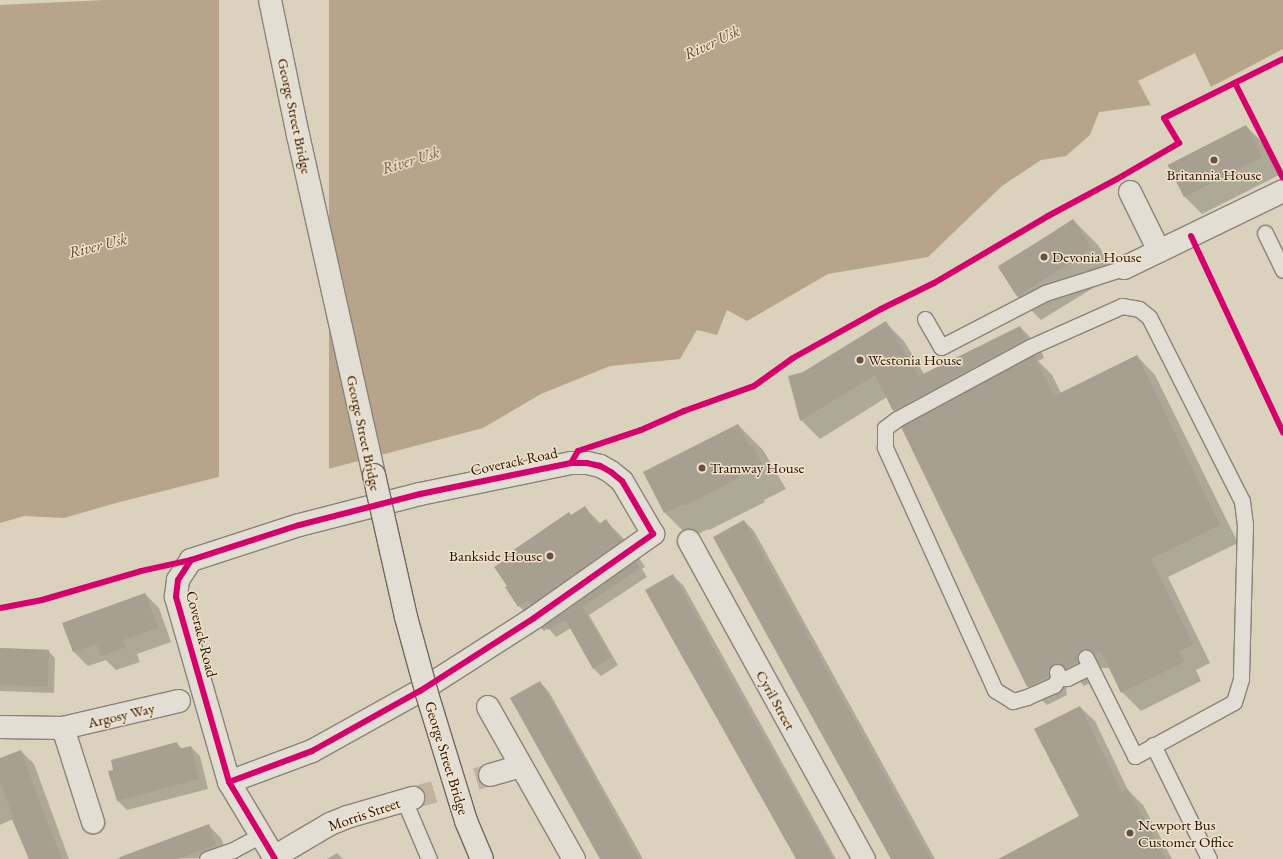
<!DOCTYPE html>
<style>
body{margin:0}
#map{position:relative;width:1283px;height:859px;overflow:hidden;background:#dad2bd;font-family:"EB Garamond",serif}
div>[style]{position:absolute}
[style*='--x']{left:calc(var(--x)*1px);top:calc(var(--y)*1px);width:calc(var(--w)*1px);rotate:calc(var(--a)*1deg)}
.water>*{inset:0;background:#b6a58a}
.pier>*{inset:0;background:#dad2bd;transform-origin:0 0}
.shadow>*{inset:0;background:#0003}
.building>*{inset:0;background:#a79f90;transform-origin:0 0}
.street-tunnel>*{height:22px;margin-top:-11px;transform-origin:0;background:repeating-linear-gradient(90deg,#c0b4a1 0 22px,transparent 0 33px)}
.roads{filter:drop-shadow(1px 0 #8b8276) drop-shadow(-1px 0 #8b8276) drop-shadow(0 1px #8b8276) drop-shadow(0 -1px #8b8276)}
.lane>*{height:15px;margin:-7.5px;padding:0 7.5px;transform-origin:7.5px;border-radius:7.5px;background:#e2ded3}
.street>*{height:22px;margin:-11px;padding:0 11px;transform-origin:11px;border-radius:11px;background:#e2ded3}
.secondary>*{height:22px;margin:-11px;padding:0 11px;transform-origin:11px;border-radius:11px;background:#e2ded3}
.bridges{filter:drop-shadow(1px 0 #72685d) drop-shadow(-1px 0 #72685d) drop-shadow(0 1px #72685d) drop-shadow(0 -1px #72685d)}
.secondary-bridge>*{height:22px;margin:-11px;padding:0 11px;transform-origin:11px;border-radius:11px;background:#e2ded3}
.cycleway>*{height:6px;margin:-3px;padding:0 3px;transform-origin:3px;border-radius:3px;background:#d6006c}
.dots>*{width:11px;height:11px;translate:-50% -50%;box-sizing:border-box;border:2px solid #efe5cc;border-radius:50%}
span{translate:-50% -50%;white-space:nowrap;text-align:center;line-height:1.15;-webkit-text-stroke:3px #efe5cc;paint-order:stroke}
.street-label{font-size:15px;color:#2b0b00}
.poi-label{font-size:15px;color:#2b0b00}
.left{translate:0 -50%;text-align:left}
.right{translate:-100% -50%;text-align:right}
.water-label{font-size:16px;color:#634834;font-style:italic}
</style>
<div id="map">
<div class="water">
<div style="clip-path:polygon(105px 0,1283px 0,1283px 49px,1211px 87px,1195px 53px,1138px 81px,1151px 105px,1099px 112px,1090px 135px,1066px 156px,1041px 160px,1002px 186px,928px 257px,828px 274px,747px 321px,727px 310px,717px 335px,697px 330px,680px 359px,610px 366px,541px 394px,483px 428px,294px 478px,254px 468px,116px 503px,64px 518px,24px 516px,0 523px,0 5px)"></div>
</div>
<div class="pier">
<div style="left:219px;top:0;width:110px;height:484px"></div>
</div>
<div class="shadow">
<div style="clip-path:polygon(1246px 126px,1265px 145px,1279px 175px,1202px 214px,1183px 195px)"></div>
<div style="clip-path:polygon(1073px 220px,1098px 245px,1116px 274px,1041px 320px,1016px 295px,998px 266px)"></div>
<div style="clip-path:polygon(885px 322px,904px 341px,924px 374px,1020px 327px,1039px 346px,1044px 358px,1038px 361px,1052px 375px,1061px 393px,1137px 356px,1155px 375px,1238px 543px,1168px 577px,1210px 663px,1196px 670px,1201px 681px,1141px 711px,1122px 692px,1110px 668px,1101px 668px,1096px 672px,1096px 680px,1084px 686px,1079px 681px,1072px 682px,1066px 689px,1067px 695px,1047px 705px,1028px 686px,908px 425px,894px 410px,887px 397px,820px 439px,801px 420px,803px 373px)"></div>
<div style="clip-path:polygon(738px 425px,763px 450px,786px 489px,764px 500px,765px 502px,709px 530px,708px 529px,690px 538px,665px 513px)"></div>
<div style="clip-path:polygon(584px 507px,601px 524px,606px 521px,631px 546px,645px 567px,642px 569px,647px 577px,589px 615px,618px 665px,601px 676px,593px 668px,571px 628px,556px 637px,548px 628px,544px 631px,519px 606px,572px 516px)"></div>
<div style="clip-path:polygon(744px 521px,754px 531px,935px 859px,892px 859px)"></div>
<div style="clip-path:polygon(673px 576px,683px 585px,836px 859px,797px 859px)"></div>
<div style="clip-path:polygon(145px 594px,159px 608px,171px 642px,137px 654px,140px 662px,116px 670px,106px 660px,88px 666px,74px 652px,64px 623px)"></div>
<div style="clip-path:polygon(0 649px,48px 651px,55px 658px,54px 693px,0 691px)"></div>
<div style="clip-path:polygon(540px 682px,549px 692px,643px 859px,601px 859px)"></div>
<div style="clip-path:polygon(1080px 707px,1095px 721px,1128px 790px,1143px 805px,1172px 859px,1009px 859px,1080px 816px)"></div>
<div style="clip-path:polygon(177px 743px,182px 749px,191px 747px,200px 756px,208px 789px,127px 810px,117px 800px)"></div>
<div style="clip-path:polygon(21px 751px,34px 764px,69px 859px,29px 859px,13px 819px,0 825px,0 759px)"></div>
<div style="clip-path:polygon(208px 825px,221px 838px,229px 858px,116px 859px)"></div>
<div style="clip-path:polygon(337px 853px,343px 859px,327px 859px)"></div>
</div>
<div class="building">
<div style="left:1246px;top:125px;width:36px;height:88px;rotate:63deg"></div>
<div style="left:1073px;top:219px;width:35px;height:89px;rotate:57deg"></div>
<div style="clip-path:polygon(886px 321px,919px 376px,1020px 326px,1026px 339px,893px 411px,875px 375px,800px 421px,788px 376px,803px 372px)"></div>
<div style="clip-path:polygon(1034px 355px,1054px 396px,1137px 355px,1220px 525px,1151px 559px,1193px 644px,1179px 651px,1184px 662px,1121px 693px,1101px 651px,1094px 654px,1086px 649px,1078px 653px,1078px 662px,1065px 668px,1059px 663px,1054px 664px,1048px 670px,1049px 676px,1027px 687px,901px 427px)"></div>
<div style="clip-path:polygon(738px 424px,750px 447px,753px 445px,762px 464px,739px 475px,740px 477px,684px 506px,683px 504px,664px 513px,643px 472px)"></div>
<div style="clip-path:polygon(585px 506px,598px 525px,606px 519px,621px 541px,531px 605px,528px 600px,518px 607px,505px 587px,507px 586px,494px 567px,508px 558px,506px 555px,569px 512px,571px 515px)"></div>
<div style="clip-path:polygon(744px 520px,907px 816px,931px 859px,891px 859px,827px 744px,713px 537px)"></div>
<div style="clip-path:polygon(635px 562px,640px 568px,582px 607px,611px 657px,593px 669px,565px 619px,548px 630px,545px 626px)"></div>
<div style="clip-path:polygon(673px 574px,721px 661px,833px 859px,796px 859px,674px 642px,645px 590px)"></div>
<div style="clip-path:polygon(145px 593px,158px 628px,123px 640px,126px 647px,101px 656px,96px 644px,73px 652px,62px 623px)"></div>
<div style="left:0;top:648px;width:49px;height:37px;rotate:2deg"></div>
<div style="clip-path:polygon(540px 681px,550px 698px,639px 859px,600px 859px,510px 698px)"></div>
<div style="clip-path:polygon(1080px 706px,1122px 792px,1128px 789px,1166px 859px,998px 859px,1079px 816px,1034px 729px)"></div>
<div style="clip-path:polygon(177px 742px,179px 749px,191px 746px,199px 779px,117px 801px,108px 771px,113px 770px,111px 760px)"></div>
<div style="clip-path:polygon(21px 750px,38px 798px,62px 859px,29px 859px,11px 817px,13px 817px,0 782px,0 758px)"></div>
<div style="clip-path:polygon(209px 824px,216px 845px,178px 859px,120px 859px,120px 857px)"></div>
</div>
<div class="street-tunnel">
<div style="--x:413;--y:798;--w:80;--a:-16.6"></div>
</div>
<div class="roads">
<div class="lane">
<div style="--x:1265;--y:233;--w:41;--a:64.1"></div>
<div style="--x:925;--y:319;--w:32;--a:60"></div>
<div style="--x:941;--y:347;--w:117;--a:-27.4"></div>
<div style="--x:1045;--y:293;--w:83;--a:-17.6"></div>
<div style="--x:1057;--y:672;--w:6;--a:72"></div>
<div style="--x:1059;--y:678;--w:9;--a:126"></div>
<div style="--x:1054;--y:685;--w:30;--a:156"></div>
<div style="--x:1027;--y:697;--w:15;--a:164"></div>
<div style="--x:1013;--y:701;--w:21;--a:-149"></div>
<div style="--x:995;--y:690;--w:267;--a:-114.4"></div>
<div style="--x:885;--y:447;--w:19;--a:-90"></div>
<div style="--x:885;--y:428;--w:15;--a:-37"></div>
<div style="--x:897;--y:419;--w:151;--a:-28.4"></div>
<div style="--x:1030;--y:347;--w:101;--a:-24"></div>
<div style="--x:1122;--y:306;--w:17;--a:10"></div>
<div style="--x:1139;--y:309;--w:13;--a:39"></div>
<div style="--x:1149;--y:317;--w:206;--a:63.2"></div>
<div style="--x:1242;--y:501;--w:23;--a:83"></div>
<div style="--x:1245;--y:524;--w:155;--a:91.5"></div>
<div style="--x:1241;--y:679;--w:24;--a:107"></div>
<div style="--x:1234;--y:702;--w:113;--a:151.4"></div>
<div style="--x:1135;--y:756;--w:110;--a:-116.6"></div>
<div style="--x:1059;--y:678;--w:8;--a:0"></div>
<div style="--x:1067;--y:678;--w:25;--a:-26"></div>
<div style="--x:1153;--y:745;--w:127;--a:63.8"></div>
<div style="--x:404;--y:800;--w:64;--a:67"></div>
<div style="--x:207;--y:859;--w:28;--a:-19"></div>
<div style="--x:233;--y:850;--w:32;--a:-28"></div>
</div>
<div class="street">
<div style="--x:1130;--y:192;--w:66;--a:63.8"></div>
<div style="--x:1124;--y:268;--w:177;--a:-25.8"></div>
<div style="--x:689;--y:541;--w:363;--a:61.2"></div>
<div style="--x:488;--y:707;--w:175;--a:60.5"></div>
<div style="--x:0;--y:727;--w:63;--a:0.9"></div>
<div style="--x:63;--y:728;--w:119;--a:-13.1"></div>
<div style="--x:63;--y:728;--w:99;--a:72.3"></div>
<div style="--x:490;--y:775;--w:32;--a:-16"></div>
<div style="--x:229;--y:782;--w:89;--a:-20.5"></div>
<div style="--x:312;--y:751;--w:124;--a:-29.1"></div>
<div style="--x:420;--y:691;--w:135;--a:-32.6"></div>
<div style="--x:534;--y:618;--w:146;--a:-35.2"></div>
<div style="--x:653;--y:534;--w:61;--a:-120.3"></div>
<div style="--x:622;--y:481;--w:14;--a:-141"></div>
<div style="--x:611;--y:472;--w:13;--a:-151"></div>
<div style="--x:600;--y:466;--w:13;--a:-167"></div>
<div style="--x:587;--y:463;--w:16;--a:180"></div>
<div style="--x:571;--y:463;--w:154;--a:168.4"></div>
<div style="--x:420;--y:494;--w:125;--a:165.6"></div>
<div style="--x:299;--y:525;--w:114;--a:162"></div>
<div style="--x:191;--y:560;--w:24;--a:123"></div>
<div style="--x:178;--y:580;--w:17;--a:97"></div>
<div style="--x:176;--y:597;--w:192;--a:74"></div>
<div style="--x:229;--y:782;--w:90;--a:59.1"></div>
<div style="--x:274;--y:857;--w:65;--a:-30.5"></div>
<div style="--x:330;--y:824;--w:18;--a:-22"></div>
<div style="--x:347;--y:817;--w:69;--a:-16.1"></div>
</div>
<div class="secondary">
<div style="--x:270;--y:0;--w:138;--a:78.3"></div>
<div style="--x:298;--y:135;--w:348;--a:77.4"></div>
</div>
</div>
<div class="bridges">
<div class="secondary-bridge">
<div style="--x:374;--y:475;--w:146;--a:77.3"></div>
<div style="--x:406;--y:617;--w:80;--a:74.7"></div>
<div style="--x:427;--y:694;--w:133;--a:72.9"></div>
<div style="--x:466;--y:821;--w:41;--a:67.2"></div>
</div>
</div>
<div class="cycleway">
<div style="--x:1235;--y:83;--w:106;--a:63.2"></div>
<div style="--x:1191;--y:236;--w:217;--a:64.9"></div>
<div style="--x:571;--y:463;--w:14;--a:-60"></div>
<div style="--x:578;--y:451;--w:66;--a:-18.4"></div>
<div style="--x:641;--y:430;--w:47;--a:-23.8"></div>
<div style="--x:684;--y:411;--w:74;--a:-19.7"></div>
<div style="--x:754;--y:386;--w:48;--a:-35.7"></div>
<div style="--x:793;--y:358;--w:101;--a:-29.1"></div>
<div style="--x:881;--y:309;--w:59;--a:-26.1"></div>
<div style="--x:934;--y:283;--w:132;--a:-30.4"></div>
<div style="--x:1048;--y:216;--w:78;--a:-28.2"></div>
<div style="--x:1117;--y:179;--w:72;--a:-30.1"></div>
<div style="--x:1179;--y:143;--w:29;--a:-121"></div>
<div style="--x:1164;--y:118;--w:133;--a:-26.4"></div>
<div style="--x:0;--y:608;--w:43;--a:-10.8"></div>
<div style="--x:42;--y:600;--w:103;--a:-16.3"></div>
<div style="--x:141;--y:571;--w:51;--a:-12.4"></div>
<div style="--x:229;--y:782;--w:89;--a:-20.5"></div>
<div style="--x:312;--y:751;--w:124;--a:-29.1"></div>
<div style="--x:420;--y:691;--w:135;--a:-32.6"></div>
<div style="--x:534;--y:618;--w:146;--a:-35.2"></div>
<div style="--x:653;--y:534;--w:61;--a:-120.3"></div>
<div style="--x:622;--y:481;--w:14;--a:-141"></div>
<div style="--x:611;--y:472;--w:13;--a:-151"></div>
<div style="--x:600;--y:466;--w:13;--a:-167"></div>
<div style="--x:587;--y:463;--w:16;--a:180"></div>
<div style="--x:571;--y:463;--w:154;--a:168.4"></div>
<div style="--x:420;--y:494;--w:125;--a:165.6"></div>
<div style="--x:299;--y:525;--w:114;--a:162"></div>
<div style="--x:191;--y:560;--w:24;--a:123"></div>
<div style="--x:178;--y:580;--w:17;--a:97"></div>
<div style="--x:176;--y:597;--w:192;--a:74"></div>
<div style="--x:229;--y:782;--w:90;--a:59.1"></div>
</div>
<div class="dots">
<div style="left:1214px;top:160px;background:#685142"></div>
<div style="left:1044px;top:257px;background:#685142"></div>
<div style="left:860px;top:360px;background:#685142"></div>
<div style="left:702px;top:468px;background:#685142"></div>
<div style="left:550px;top:556px;background:#685142"></div>
<div style="left:1130px;top:833px;background:#685142"></div>
</div>
<div class="street-label">
<span style="left:295px;top:116px;rotate:78deg">George Street Bridge</span>
<span style="left:364px;top:433px;rotate:78deg">George Street Bridge</span>
<span style="left:514px;top:461px;rotate:-12deg">Coverack Road</span>
<span style="left:202px;top:634px;rotate:76deg">Coverack Road</span>
<span style="left:776px;top:700px;rotate:61deg">Cyril Street</span>
<span style="left:121px;top:715px;rotate:-13deg">Argosy Way</span>
<span style="left:447px;top:758px;rotate:73deg">George Street Bridge</span>
<span style="left:364px;top:814px;rotate:-19deg">Morris Street</span>
</div>
<div class="poi-label">
<span style="left:1214px;top:175px">Britannia House</span>
<span class="left" style="left:1052px;top:257px">Devonia House</span>
<span class="left" style="left:868px;top:360px">Westonia House</span>
<span class="left" style="left:710px;top:468px">Tramway House</span>
<span class="right" style="left:542px;top:556px">Bankside House</span>
<span class="left" style="left:1138px;top:833px">Newport Bus<br>Customer Office</span>
</div>
<div class="water-label">
<span style="left:712px;top:43px;rotate:-25deg">River Usk</span>
<span style="left:411px;top:161px;rotate:-17deg">River Usk</span>
<span style="left:98px;top:246px;rotate:-14deg">River Usk</span>
</div>
</div>
